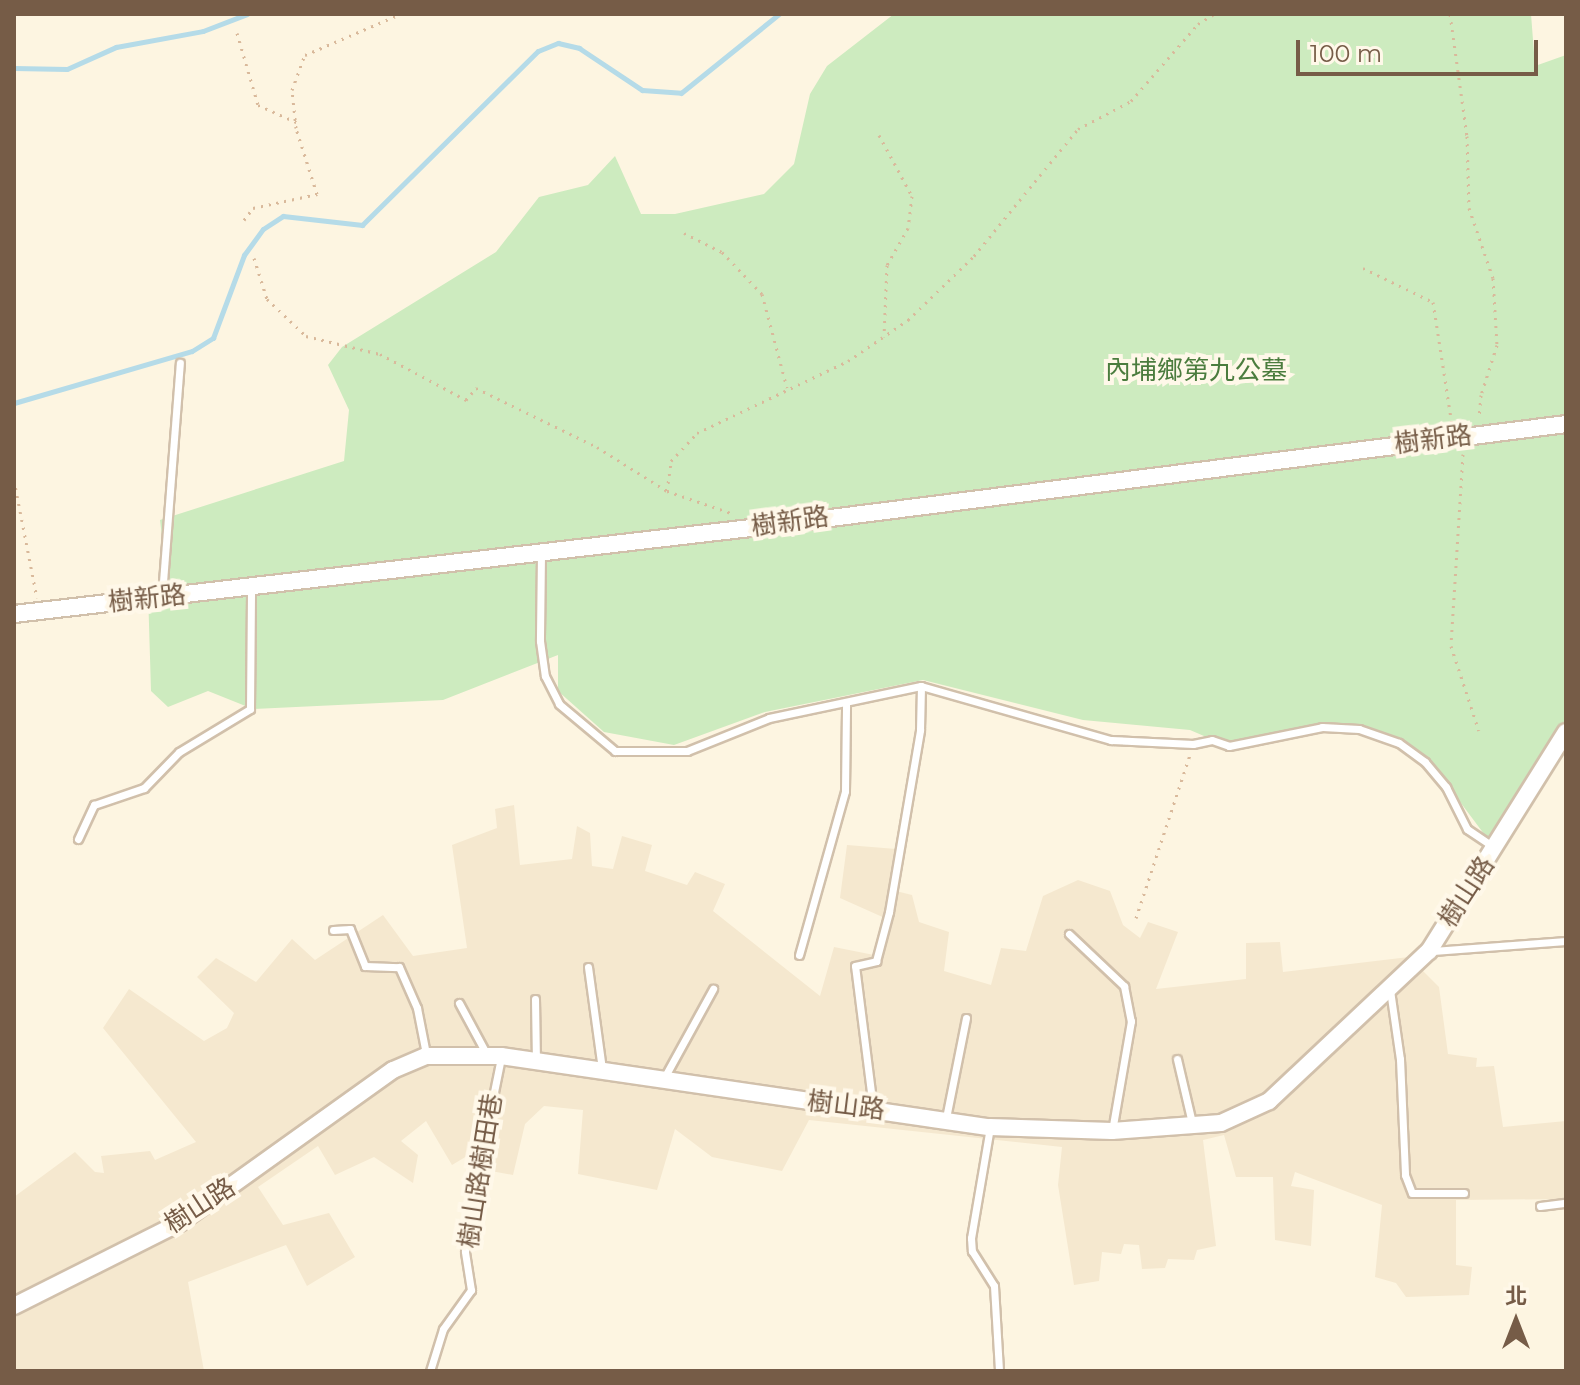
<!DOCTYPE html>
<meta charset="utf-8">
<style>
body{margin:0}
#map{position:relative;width:1580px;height:1385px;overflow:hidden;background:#fdf5e1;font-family:Montserrat,"Noto Sans TC",sans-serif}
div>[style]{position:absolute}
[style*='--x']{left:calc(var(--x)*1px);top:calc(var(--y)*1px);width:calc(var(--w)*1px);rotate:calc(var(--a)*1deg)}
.residential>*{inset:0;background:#f5e8cf}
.green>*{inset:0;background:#cdebbf}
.stream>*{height:5px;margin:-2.5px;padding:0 2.5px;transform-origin:2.5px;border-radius:2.5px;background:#b5dbe8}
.path>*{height:3px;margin-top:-1.5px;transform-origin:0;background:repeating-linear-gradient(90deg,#d9b99b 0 2px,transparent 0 8px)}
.roads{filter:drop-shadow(2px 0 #d1c0ab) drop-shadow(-2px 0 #d1c0ab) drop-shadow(0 2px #d1c0ab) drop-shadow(0 -2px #d1c0ab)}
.service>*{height:7px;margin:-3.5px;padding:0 3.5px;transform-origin:3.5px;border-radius:3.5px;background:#fff}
.tertiary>*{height:16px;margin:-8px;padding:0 8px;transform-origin:8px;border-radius:8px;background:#fff}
span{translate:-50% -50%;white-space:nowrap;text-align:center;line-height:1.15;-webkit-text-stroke:8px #fff8e9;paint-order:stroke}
.park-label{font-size:26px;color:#4b7c3e}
.street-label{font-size:26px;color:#765c47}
.frame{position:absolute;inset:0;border:16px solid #765c47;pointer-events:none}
.north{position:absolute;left:1476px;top:1281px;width:80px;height:80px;-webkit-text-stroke:6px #fff8e9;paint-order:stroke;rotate:0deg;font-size:22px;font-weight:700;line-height:32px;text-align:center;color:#765c47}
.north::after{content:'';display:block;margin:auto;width:28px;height:36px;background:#765c47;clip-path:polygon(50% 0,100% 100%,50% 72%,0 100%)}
.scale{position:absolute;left:1296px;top:40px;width:242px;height:36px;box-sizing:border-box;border:4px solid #765c47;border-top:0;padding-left:10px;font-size:24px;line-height:28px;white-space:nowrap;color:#765c47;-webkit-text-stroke:6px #fff8e9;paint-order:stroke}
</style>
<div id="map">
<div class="residential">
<div style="clip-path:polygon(514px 805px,520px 865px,572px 859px,577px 826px,590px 833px,592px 866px,613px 869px,622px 836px,652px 845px,645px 871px,687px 885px,695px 872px,725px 884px,713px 911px,820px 996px,834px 947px,884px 957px,887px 919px,840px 898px,847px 845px,896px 849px,896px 891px,912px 895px,919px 922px,949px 932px,944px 971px,991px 985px,1001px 948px,1026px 951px,1043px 896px,1078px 880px,1110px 891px,1123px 925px,1140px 938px,1148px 922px,1178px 932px,1156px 989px,1246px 979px,1246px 943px,1280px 942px,1283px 972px,1409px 957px,1439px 987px,1448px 1054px,1477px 1058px,1476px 1067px,1494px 1066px,1503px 1127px,1566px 1121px,1566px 1199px,1456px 1200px,1456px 1265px,1472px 1267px,1469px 1295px,1406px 1297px,1396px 1283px,1375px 1277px,1382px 1205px,1295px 1172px,1291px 1186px,1314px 1190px,1311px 1246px,1275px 1240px,1273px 1177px,1236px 1177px,1224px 1135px,1203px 1140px,1216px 1246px,1197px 1250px,1194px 1260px,1168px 1259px,1165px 1268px,1142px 1269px,1139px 1245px,1124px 1244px,1121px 1254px,1102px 1252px,1099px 1281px,1074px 1285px,1058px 1185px,1062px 1147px,809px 1120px,782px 1171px,712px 1157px,675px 1129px,657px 1190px,578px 1174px,583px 1110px,544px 1106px,525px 1124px,513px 1175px,480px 1169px,482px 1147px,452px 1165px,426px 1121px,401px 1141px,418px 1155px,413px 1183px,374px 1157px,335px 1175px,318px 1146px,258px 1187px,283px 1225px,329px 1213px,355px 1257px,307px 1286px,286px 1245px,188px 1282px,204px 1371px,14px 1371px,14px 1197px,75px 1152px,95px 1172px,104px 1173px,101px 1156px,150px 1151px,155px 1160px,196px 1142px,103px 1028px,129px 989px,204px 1041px,227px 1028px,234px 1013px,197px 977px,216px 958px,256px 982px,292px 939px,315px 960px,383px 915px,413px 956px,467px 948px,452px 845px,497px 828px,495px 809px)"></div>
</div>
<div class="green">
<div style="clip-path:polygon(894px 14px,1531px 14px,1535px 66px,1566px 55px,1566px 730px,1490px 842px,1434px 767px,1394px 743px,1356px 731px,1321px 726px,1247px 749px,1232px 748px,1190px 730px,1083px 720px,923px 680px,765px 712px,674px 745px,604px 732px,558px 691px,558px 655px,443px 700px,253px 709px,208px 691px,168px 707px,151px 691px,148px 591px,168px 588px,160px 520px,344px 461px,349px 410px,328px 365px,342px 347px,496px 252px,539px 197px,588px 185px,615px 156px,641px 214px,675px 214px,764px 194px,794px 164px,810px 94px,827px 66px)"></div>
</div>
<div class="stream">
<div style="--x:14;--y:68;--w:53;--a:1.1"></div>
<div style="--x:67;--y:69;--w:54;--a:-24.2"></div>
<div style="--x:116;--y:47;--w:88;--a:-10.4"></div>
<div style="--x:203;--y:31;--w:47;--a:-21.1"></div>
<div style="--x:14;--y:403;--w:185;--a:-16.3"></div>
<div style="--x:192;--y:351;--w:25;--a:-32"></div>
<div style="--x:213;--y:338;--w:89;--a:-69.5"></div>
<div style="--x:244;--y:255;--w:32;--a:-54"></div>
<div style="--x:263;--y:229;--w:24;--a:-33"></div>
<div style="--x:283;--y:216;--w:80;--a:6.5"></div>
<div style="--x:362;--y:225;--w:247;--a:-44.7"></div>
<div style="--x:538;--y:51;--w:22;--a:-22"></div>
<div style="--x:558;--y:43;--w:22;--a:13"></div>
<div style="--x:579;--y:48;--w:76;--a:33.7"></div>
<div style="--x:642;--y:90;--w:39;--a:4"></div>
<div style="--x:681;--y:93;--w:126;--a:-38.9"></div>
</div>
<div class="path">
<div style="--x:1450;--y:14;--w:123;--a:82.1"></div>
<div style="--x:1467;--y:136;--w:72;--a:88.4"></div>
<div style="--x:1469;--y:208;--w:74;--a:71.1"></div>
<div style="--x:1493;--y:278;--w:67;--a:86.6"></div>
<div style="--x:1497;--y:345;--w:52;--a:107.7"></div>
<div style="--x:1481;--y:395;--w:23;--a:95"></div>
<div style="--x:237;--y:33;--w:75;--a:73.7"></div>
<div style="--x:258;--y:105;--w:42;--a:24.1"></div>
<div style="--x:879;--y:135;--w:69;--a:61.6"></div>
<div style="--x:912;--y:196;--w:32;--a:97"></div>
<div style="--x:908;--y:228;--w:43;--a:119.6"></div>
<div style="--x:887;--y:265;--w:72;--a:92.4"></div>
<div style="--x:244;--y:220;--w:15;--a:-53"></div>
<div style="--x:253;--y:208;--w:66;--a:-12.3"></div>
<div style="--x:317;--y:194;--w:69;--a:-107.7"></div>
<div style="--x:296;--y:128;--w:38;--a:-96"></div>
<div style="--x:292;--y:90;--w:37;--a:-70"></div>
<div style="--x:305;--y:55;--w:103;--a:-23.3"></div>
<div style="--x:684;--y:233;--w:42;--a:26.6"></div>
<div style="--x:722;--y:252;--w:58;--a:46.4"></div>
<div style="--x:762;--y:294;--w:97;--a:75.1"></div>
<div style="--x:254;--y:258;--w:43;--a:72.4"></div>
<div style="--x:267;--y:299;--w:54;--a:43.5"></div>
<div style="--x:306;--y:336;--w:76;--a:13.7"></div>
<div style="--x:380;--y:354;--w:98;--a:28.1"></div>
<div style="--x:466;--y:400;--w:16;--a:-50"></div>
<div style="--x:476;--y:388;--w:135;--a:26"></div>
<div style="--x:597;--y:447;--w:83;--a:32.2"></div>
<div style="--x:667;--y:491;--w:68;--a:19"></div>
<div style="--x:1363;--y:268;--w:78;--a:25.9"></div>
<div style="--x:1433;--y:302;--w:124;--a:81.2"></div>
<div style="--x:1463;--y:454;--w:192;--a:93.6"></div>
<div style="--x:1451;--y:646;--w:89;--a:71.8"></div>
<div style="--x:14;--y:480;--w:120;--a:79"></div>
<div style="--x:667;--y:491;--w:30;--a:-82"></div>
<div style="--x:671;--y:461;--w:38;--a:-47"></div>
<div style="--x:697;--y:433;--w:167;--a:-25.5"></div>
<div style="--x:848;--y:361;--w:73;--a:-34.3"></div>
<div style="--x:908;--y:320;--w:92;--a:-44.1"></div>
<div style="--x:974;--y:256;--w:164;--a:-50.7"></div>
<div style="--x:1078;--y:129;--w:60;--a:-27.8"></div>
<div style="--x:1131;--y:101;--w:102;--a:-49"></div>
<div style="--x:1198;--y:24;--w:19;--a:-32"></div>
<div style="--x:1136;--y:918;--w:172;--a:-71.7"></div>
</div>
<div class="roads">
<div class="service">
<div style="--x:541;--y:554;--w:87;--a:90.7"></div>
<div style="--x:540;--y:641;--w:35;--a:82"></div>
<div style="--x:545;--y:676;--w:31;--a:63"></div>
<div style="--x:559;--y:704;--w:73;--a:40"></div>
<div style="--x:615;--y:751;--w:72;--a:0"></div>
<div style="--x:687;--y:751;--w:88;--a:-21.9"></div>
<div style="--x:769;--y:718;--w:155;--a:-11.9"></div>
<div style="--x:921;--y:686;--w:198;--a:15.9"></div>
<div style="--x:1111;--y:740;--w:82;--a:2.8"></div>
<div style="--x:1193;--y:744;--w:19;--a:-12"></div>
<div style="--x:1212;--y:740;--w:18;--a:19"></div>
<div style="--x:1229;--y:746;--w:95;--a:-11.5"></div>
<div style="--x:1322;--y:727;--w:37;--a:3"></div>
<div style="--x:1359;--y:729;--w:42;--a:19.3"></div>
<div style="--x:1399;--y:743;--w:32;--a:36"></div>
<div style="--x:1425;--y:762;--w:33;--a:50"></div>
<div style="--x:1446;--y:787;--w:47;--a:63.4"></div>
<div style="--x:1467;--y:829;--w:32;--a:34"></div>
<div style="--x:162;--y:595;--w:233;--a:-85.6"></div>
<div style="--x:78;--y:839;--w:38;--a:-65"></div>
<div style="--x:94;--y:805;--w:53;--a:-18.8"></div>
<div style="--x:144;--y:788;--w:50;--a:-45.8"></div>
<div style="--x:179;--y:752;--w:83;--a:-31.2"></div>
<div style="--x:250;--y:709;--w:122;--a:-89.5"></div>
<div style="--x:333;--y:930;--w:17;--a:-3"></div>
<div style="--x:350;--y:929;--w:40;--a:68"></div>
<div style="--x:365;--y:966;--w:34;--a:2"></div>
<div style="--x:399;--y:967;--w:45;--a:66.3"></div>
<div style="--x:417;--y:1008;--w:47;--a:78.9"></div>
<div style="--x:1069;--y:934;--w:76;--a:43.4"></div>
<div style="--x:1124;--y:986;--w:36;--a:79"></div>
<div style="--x:1131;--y:1021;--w:112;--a:99.8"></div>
<div style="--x:1433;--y:951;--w:133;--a:-4.3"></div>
<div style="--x:799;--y:955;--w:170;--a:-74.3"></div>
<div style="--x:845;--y:791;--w:86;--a:-89.3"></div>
<div style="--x:588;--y:967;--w:103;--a:82.2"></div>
<div style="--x:1390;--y:990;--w:70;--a:81.8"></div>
<div style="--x:1400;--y:1059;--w:116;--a:87.5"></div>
<div style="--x:1405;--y:1175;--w:19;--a:69"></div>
<div style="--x:1412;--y:1193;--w:52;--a:0"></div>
<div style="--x:535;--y:999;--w:62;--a:89.1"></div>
<div style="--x:459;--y:1003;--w:59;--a:61.7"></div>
<div style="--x:1177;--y:1059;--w:66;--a:76.8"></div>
<div style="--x:664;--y:1078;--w:102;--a:-61.2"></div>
<div style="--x:873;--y:1108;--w:143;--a:-97.2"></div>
<div style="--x:855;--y:966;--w:22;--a:-13"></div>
<div style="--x:876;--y:961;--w:51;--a:-75.1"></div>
<div style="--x:889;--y:912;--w:185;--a:-80.3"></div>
<div style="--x:920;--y:730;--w:44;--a:-88.7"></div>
<div style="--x:946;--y:1118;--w:102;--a:-78.7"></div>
<div style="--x:990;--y:1127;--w:113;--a:99.7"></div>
<div style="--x:971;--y:1238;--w:13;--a:86"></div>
<div style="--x:972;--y:1251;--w:41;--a:57.8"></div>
<div style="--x:994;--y:1286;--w:85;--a:86.6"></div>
<div style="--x:1540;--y:1206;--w:26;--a:-7"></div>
<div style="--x:430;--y:1371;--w:44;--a:-72.8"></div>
<div style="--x:443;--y:1329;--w:48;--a:-54.3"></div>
<div style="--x:471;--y:1290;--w:39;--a:-99"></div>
<div style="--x:465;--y:1251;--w:51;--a:-82.2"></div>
<div style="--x:472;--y:1200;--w:145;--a:-78.5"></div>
</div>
<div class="tertiary">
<div style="--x:14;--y:614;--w:759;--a:-6.66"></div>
<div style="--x:768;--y:526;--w:804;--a:-7.28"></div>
<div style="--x:14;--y:1306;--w:185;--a:-26.7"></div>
<div style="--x:179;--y:1223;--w:263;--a:-35.6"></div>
<div style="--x:393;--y:1070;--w:36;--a:-23"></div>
<div style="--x:426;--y:1056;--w:75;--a:0"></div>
<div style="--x:501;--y:1056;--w:494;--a:8.3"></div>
<div style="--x:990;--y:1127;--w:122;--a:1.9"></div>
<div style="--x:1112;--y:1131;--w:109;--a:-4.2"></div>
<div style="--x:1221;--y:1123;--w:53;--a:-24.6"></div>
<div style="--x:1269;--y:1101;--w:219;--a:-43.2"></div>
<div style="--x:1429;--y:951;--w:258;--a:-58"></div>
</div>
</div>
<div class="park-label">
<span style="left:1196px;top:371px">內埔鄉第九公墓</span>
</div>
<div class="street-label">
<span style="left:1433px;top:440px;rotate:-7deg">樹新路</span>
<span style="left:790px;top:522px;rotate:-8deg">樹新路</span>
<span style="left:147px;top:599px;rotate:-6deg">樹新路</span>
<span style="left:1467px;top:892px;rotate:-57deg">樹山路</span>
<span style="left:846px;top:1106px;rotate:7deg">樹山路</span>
<span style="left:481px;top:1171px;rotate:-81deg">樹山路樹田巷</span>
<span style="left:200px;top:1206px;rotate:-33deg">樹山路</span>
</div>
<div class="frame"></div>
<div class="north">北</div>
<div class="scale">100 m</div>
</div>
